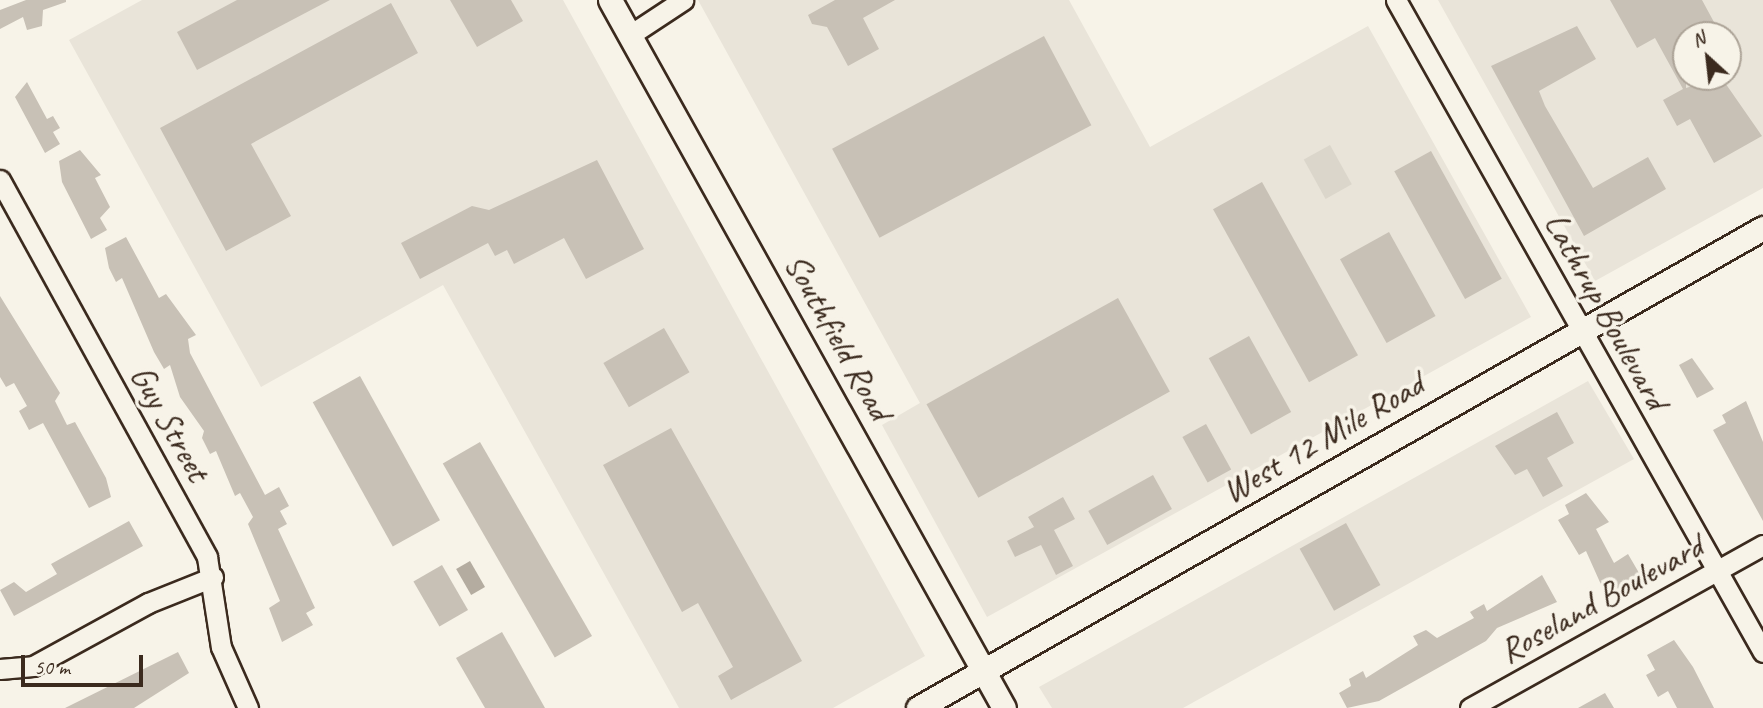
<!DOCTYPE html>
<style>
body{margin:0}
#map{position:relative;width:1763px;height:708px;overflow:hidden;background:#f7f3e8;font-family:Caveat,sans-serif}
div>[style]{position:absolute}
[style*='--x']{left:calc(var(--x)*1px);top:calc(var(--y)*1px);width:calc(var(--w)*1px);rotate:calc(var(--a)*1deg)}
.built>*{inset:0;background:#e9e4d9}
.green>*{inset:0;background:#dbd6cb;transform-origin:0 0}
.water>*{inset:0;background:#b4aca0;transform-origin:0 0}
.building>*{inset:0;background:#c8c1b6;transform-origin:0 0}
.roads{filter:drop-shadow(2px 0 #3b2a1e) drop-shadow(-2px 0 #3b2a1e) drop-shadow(0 2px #3b2a1e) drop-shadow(0 -2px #3b2a1e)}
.minor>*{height:19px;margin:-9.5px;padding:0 9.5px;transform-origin:9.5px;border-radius:9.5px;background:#f7f3e8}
.major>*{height:23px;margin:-11.5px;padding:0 11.5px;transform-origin:11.5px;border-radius:11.5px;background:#f7f3e8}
span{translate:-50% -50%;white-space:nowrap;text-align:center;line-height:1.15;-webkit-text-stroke:7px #f7f3e8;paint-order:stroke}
.street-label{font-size:35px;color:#3b2a1e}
.north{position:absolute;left:1672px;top:21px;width:70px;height:70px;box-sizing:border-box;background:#f7f3e8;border:2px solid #aca397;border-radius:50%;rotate:333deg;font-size:19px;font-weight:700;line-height:28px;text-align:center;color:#3b2a1e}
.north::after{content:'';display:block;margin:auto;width:24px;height:32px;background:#3b2a1e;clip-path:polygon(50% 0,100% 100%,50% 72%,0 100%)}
.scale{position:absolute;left:21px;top:655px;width:122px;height:32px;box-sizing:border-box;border:4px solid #3b2a1e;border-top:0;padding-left:9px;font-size:21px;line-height:24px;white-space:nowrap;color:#3b2a1e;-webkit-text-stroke:5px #f7f3e8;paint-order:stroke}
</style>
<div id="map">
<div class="built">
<div style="clip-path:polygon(142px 0,563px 0,925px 656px,833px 708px,679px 708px,443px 285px,261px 387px,69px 40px)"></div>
<div style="clip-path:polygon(698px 0,1069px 0,1150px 147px,1368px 26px,1531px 317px,987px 617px,882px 425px,920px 403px)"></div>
<div style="clip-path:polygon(evenodd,1438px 0,1763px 0,1763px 188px,1595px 281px,1438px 0,1686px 35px,1728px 35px,1728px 77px,1686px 77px,1686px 35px)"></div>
<div style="clip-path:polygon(1588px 381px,1634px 459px,1183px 708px,1052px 708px,1039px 687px)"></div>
</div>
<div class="green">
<div style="left:1330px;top:145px;width:45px;height:30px;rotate:61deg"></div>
</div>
<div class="water">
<div style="left:470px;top:561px;width:30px;height:16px;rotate:60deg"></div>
</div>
<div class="building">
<div style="clip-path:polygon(26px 0,66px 0,66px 2px,43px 10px,42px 26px,27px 30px,23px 17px,0 29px,0 10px)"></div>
<div style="clip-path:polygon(237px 0,330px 0,197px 70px,177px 32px)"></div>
<div style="clip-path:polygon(450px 0,511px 0,523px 21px,477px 47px)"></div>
<div style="clip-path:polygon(835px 0,895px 0,863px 18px,879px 49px,848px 66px,827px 27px,812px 24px,808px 15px)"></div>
<div style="clip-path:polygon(1610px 0,1702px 0,1721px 35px,1686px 35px,1686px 88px,1721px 77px,1762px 136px,1714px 163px,1690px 119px,1677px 126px,1663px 100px,1683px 89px,1655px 38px,1637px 48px)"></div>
<div style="clip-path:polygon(391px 3px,418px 53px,251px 144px,291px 216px,226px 251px,160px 128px)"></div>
<div style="clip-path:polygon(1577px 26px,1596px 59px,1539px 91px,1545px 106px,1593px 188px,1648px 157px,1666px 189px,1584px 236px,1491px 66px)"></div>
<div style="left:1044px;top:36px;width:101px;height:240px;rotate:62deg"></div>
<div style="clip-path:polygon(27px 82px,47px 119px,53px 116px,60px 128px,53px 132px,60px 144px,45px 153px,15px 97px)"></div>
<div style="clip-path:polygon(80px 150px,101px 175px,95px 178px,110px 207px,100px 218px,107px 230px,91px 239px,62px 182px,59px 161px)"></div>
<div style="left:1431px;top:151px;width:146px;height:42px;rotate:61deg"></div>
<div style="clip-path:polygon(597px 160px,644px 249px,586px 279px,564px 238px,514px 264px,507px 250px,495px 256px,488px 243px,420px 279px,401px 243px,472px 206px,489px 210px)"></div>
<div style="left:1262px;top:182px;width:198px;height:56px;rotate:61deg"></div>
<div style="left:1389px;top:232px;width:96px;height:56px;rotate:61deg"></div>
<div style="clip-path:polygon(126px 237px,159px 298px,166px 294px,196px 335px,188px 339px,190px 353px,265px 495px,279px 487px,289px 506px,280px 511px,287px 524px,278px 529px,315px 608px,306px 613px,313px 625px,282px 642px,269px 608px,280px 601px,248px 524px,253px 517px,240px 493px,235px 496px,216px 451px,210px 454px,202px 438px,204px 431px,180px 397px,170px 365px,164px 369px,154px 352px,122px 278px,116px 282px,109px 268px,105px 248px)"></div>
<div style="clip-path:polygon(0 296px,60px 393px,55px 401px,67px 425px,75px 422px,106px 478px,111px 497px,89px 508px,43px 423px,29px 430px,19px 411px,27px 406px,14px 383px,6px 387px,0 377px)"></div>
<div style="left:1118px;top:298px;width:107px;height:219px;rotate:61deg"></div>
<div style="left:664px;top:328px;width:51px;height:70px;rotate:60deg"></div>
<div style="left:1249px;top:336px;width:87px;height:46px;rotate:61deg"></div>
<div style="clip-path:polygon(1692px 358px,1714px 389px,1697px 398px,1679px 365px)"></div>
<div style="left:360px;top:376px;width:165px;height:54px;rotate:61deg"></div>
<div style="clip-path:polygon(1746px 401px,1763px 442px,1763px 521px,1713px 430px,1726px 423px,1722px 415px)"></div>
<div style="clip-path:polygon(1557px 412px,1574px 443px,1547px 458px,1563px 486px,1543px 497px,1527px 469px,1515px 475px,1495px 446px)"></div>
<div style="left:1206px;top:424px;width:52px;height:27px;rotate:61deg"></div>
<div style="clip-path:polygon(671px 428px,802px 661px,731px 700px,718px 676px,733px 667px,698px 603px,682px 612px,603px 465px)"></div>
<div style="left:480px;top:442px;width:224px;height:43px;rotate:60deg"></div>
<div style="left:1153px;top:475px;width:39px;height:74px;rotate:61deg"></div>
<div style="clip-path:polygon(1586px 493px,1609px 522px,1596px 529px,1614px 563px,1628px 554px,1642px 578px,1607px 598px,1586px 551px,1579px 555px,1558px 520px,1569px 514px,1565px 505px)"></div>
<div style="clip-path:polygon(1063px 497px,1075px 519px,1054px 530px,1073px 566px,1056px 575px,1041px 545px,1015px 557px,1007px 541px,1034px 527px,1028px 517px)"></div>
<div style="clip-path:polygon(129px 521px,143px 546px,14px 616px,0 590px,14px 582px,26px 592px,57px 574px,51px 564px)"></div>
<div style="left:1346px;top:523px;width:71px;height:53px;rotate:61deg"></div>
<div style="left:442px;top:565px;width:52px;height:33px;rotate:60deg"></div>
<div style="clip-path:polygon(1542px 575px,1557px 602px,1497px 628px,1486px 641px,1379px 701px,1347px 708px,1339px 693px,1351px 686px,1349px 679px,1363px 671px,1366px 678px,1418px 645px,1413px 636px,1426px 630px,1437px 638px,1474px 618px,1470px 612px,1484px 604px,1487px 611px)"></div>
<div style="clip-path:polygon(502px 632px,545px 708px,485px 708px,456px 658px)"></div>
<div style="clip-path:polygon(1674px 640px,1693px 667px,1714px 708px,1677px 708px,1668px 691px,1658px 697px,1646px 675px,1655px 670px,1647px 655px)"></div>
<div style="clip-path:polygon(178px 652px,189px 673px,134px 708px,65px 708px)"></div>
<div style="clip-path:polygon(1605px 693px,1614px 708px,1578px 708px)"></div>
</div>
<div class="roads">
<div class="minor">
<div style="--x:1396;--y:0;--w:748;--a:60.63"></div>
<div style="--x:630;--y:35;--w:64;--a:-33.4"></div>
<div style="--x:0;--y:180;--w:430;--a:61.2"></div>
<div style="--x:207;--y:557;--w:91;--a:81.2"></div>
<div style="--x:221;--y:647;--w:67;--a:66.1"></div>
<div style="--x:0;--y:669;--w:33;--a:-5"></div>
<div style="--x:33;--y:666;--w:131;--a:-28.7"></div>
<div style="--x:148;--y:603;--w:70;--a:-21.8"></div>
<div style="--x:1470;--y:708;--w:335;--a:-29.1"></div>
</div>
<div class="major">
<div style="--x:610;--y:0;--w:810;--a:60.9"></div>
<div style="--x:918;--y:708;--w:972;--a:-29.6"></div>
</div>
</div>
<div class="street-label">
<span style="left:1606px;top:311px;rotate:61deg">Lathrup Boulevard</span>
<span style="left:838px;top:337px;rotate:61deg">Southfield Road</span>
<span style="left:170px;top:423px;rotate:61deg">Guy Street</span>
<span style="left:1323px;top:438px;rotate:-30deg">West 12 Mile Road</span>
<span style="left:1601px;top:599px;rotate:-29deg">Roseland Boulevard</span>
</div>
<div class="north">N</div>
<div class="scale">50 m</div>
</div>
